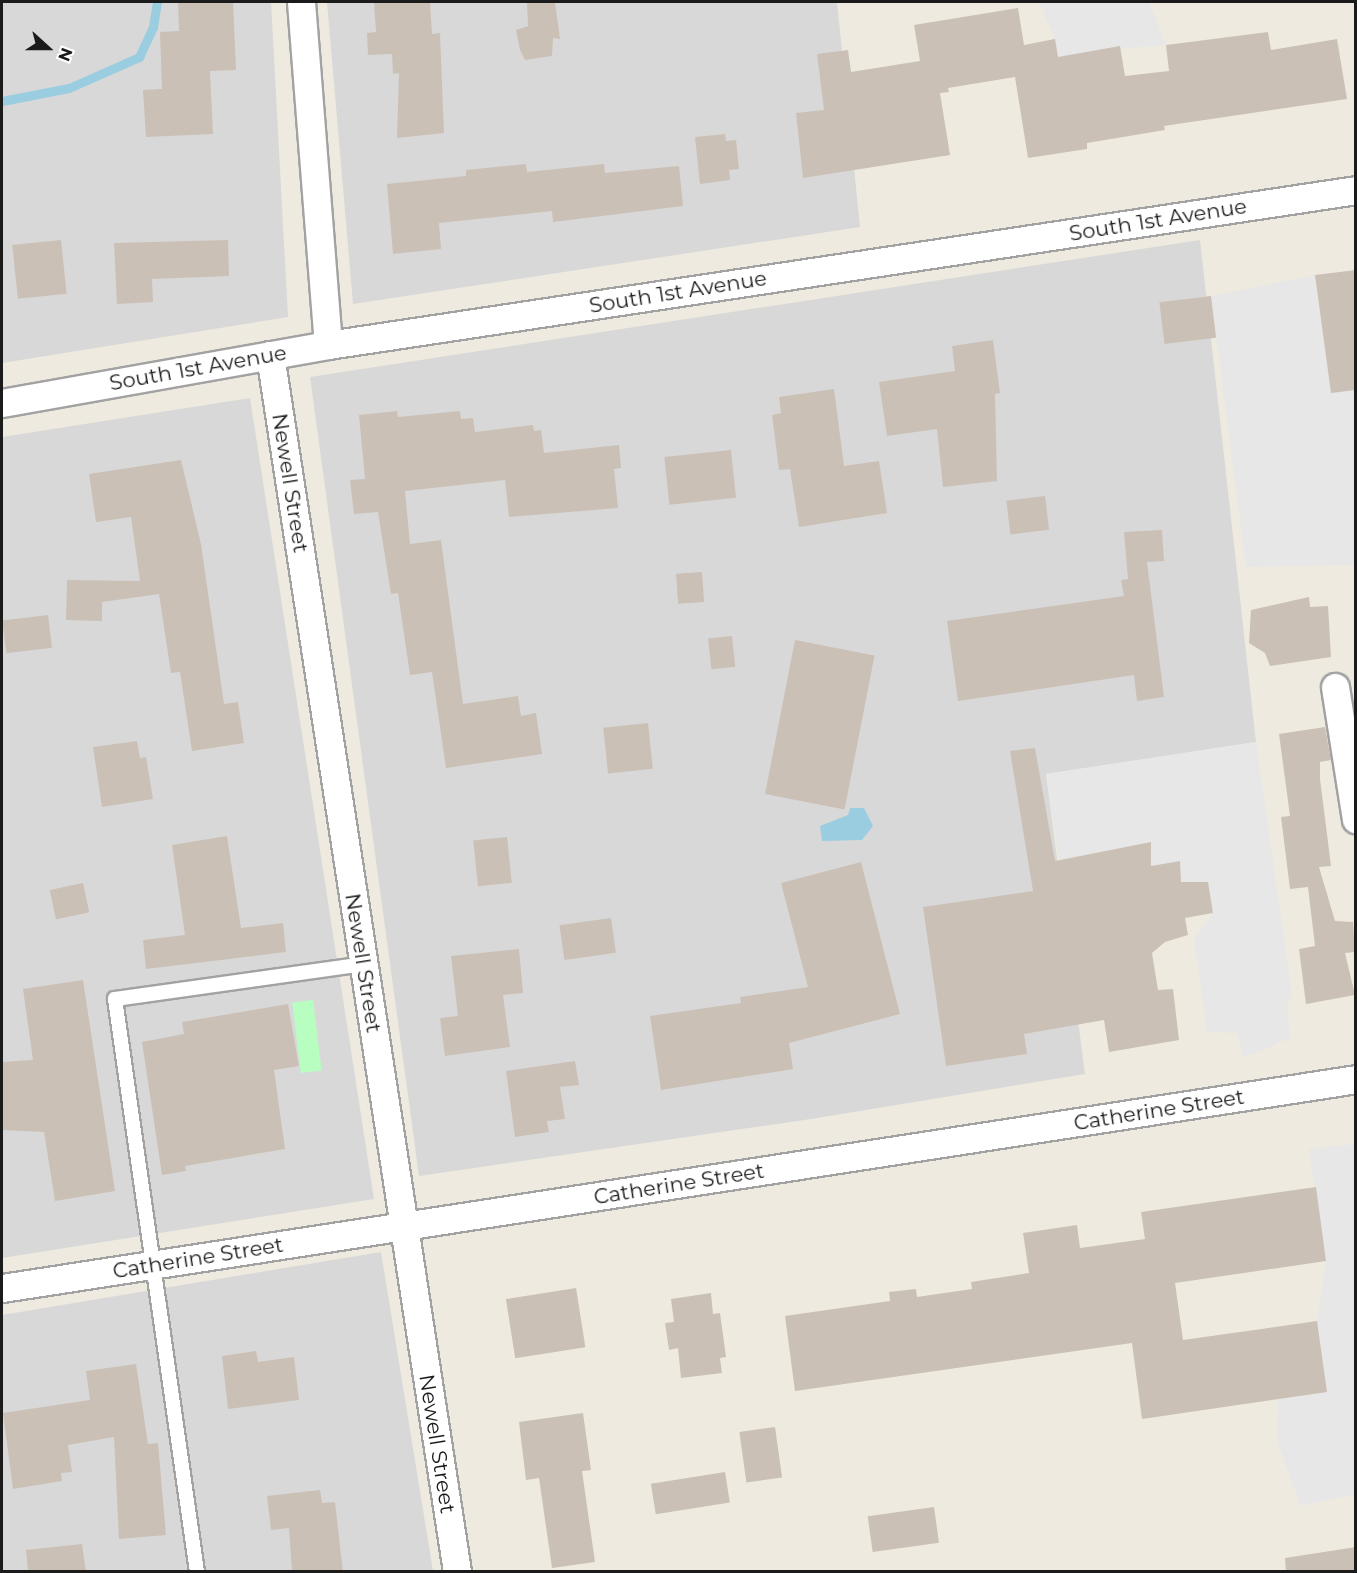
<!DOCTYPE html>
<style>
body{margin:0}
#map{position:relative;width:1357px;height:1573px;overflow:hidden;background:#eeeadf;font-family:Montserrat,sans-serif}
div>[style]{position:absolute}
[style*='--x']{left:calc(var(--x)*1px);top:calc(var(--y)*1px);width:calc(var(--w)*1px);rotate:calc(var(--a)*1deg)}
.residential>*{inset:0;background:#d9d8d8}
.park>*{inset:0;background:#b7fec0;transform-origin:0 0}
.parking>*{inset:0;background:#e7e7e7}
.water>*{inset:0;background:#9bcde0}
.stream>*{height:9px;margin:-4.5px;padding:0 4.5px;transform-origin:4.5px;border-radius:4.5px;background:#9bcde0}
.building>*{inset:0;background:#cac0b6;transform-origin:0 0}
.roads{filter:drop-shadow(2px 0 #a2a2a2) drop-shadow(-2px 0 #a2a2a2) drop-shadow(0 2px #a2a2a2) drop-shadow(0 -2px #a2a2a2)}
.lane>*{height:14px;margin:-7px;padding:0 7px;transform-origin:7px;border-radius:7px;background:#fff}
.street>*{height:27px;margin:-13.5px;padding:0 13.5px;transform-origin:13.5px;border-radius:13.5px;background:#fff}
span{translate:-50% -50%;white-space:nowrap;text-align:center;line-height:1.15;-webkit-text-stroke:6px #fff;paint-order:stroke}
.street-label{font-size:21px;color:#1b1b1b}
.frame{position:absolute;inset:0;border:3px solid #1b1b1b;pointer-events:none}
.north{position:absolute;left:18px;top:18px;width:60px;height:60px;-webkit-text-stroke:4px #fff;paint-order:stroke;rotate:111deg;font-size:16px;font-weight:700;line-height:24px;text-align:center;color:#1b1b1b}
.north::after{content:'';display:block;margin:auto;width:21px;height:27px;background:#1b1b1b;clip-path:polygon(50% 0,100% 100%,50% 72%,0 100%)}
</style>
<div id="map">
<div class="residential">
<div style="clip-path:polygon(2px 2px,271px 2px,288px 317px,2px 363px)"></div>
<div style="clip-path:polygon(327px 2px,837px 2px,860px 227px,353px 304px)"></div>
<div style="clip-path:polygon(1200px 240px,1256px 742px,1046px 774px,1085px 1074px,811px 1119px,419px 1176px,310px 377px)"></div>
<div style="clip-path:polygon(250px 398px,374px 1199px,2px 1258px,2px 437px)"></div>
<div style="clip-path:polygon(381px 1252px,433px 1571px,2px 1572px,2px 1315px)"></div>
</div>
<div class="park">
<div style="left:313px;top:1000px;width:71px;height:21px;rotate:83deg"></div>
</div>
<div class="parking">
<div style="clip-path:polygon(1039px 2px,1149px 2px,1166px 45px,1093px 51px,1060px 73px,1055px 39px)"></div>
<div style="clip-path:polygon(1315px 275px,1331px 393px,1355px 390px,1355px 565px,1246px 567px,1211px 296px)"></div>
<div style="clip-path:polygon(1256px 742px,1292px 996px,1287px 1003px,1290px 1038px,1243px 1058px,1237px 1033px,1207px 1032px,1194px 939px,1213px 913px,1208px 882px,1181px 882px,1180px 861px,1151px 866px,1151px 842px,1059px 860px,1046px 774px)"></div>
<div style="clip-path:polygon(1355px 1144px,1355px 1494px,1301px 1506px,1277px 1442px,1278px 1399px,1327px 1392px,1317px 1321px,1326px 1261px,1309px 1149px)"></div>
</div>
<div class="water">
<div style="clip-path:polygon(850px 808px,864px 808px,873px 826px,862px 840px,822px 841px,820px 826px,848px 815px)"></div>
</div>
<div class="stream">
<div style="--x:2;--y:101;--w:68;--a:-11"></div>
<div style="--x:69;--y:88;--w:77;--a:-23.9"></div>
<div style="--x:139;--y:57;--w:33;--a:-65"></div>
<div style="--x:153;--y:27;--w:25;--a:-81"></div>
</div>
<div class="building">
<div style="clip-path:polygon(178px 2px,233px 2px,236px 70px,210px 71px,213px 134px,146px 137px,143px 90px,162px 89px,160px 32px,179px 31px)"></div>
<div style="clip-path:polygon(374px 2px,430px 2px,432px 34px,440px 33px,444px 133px,397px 138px,399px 73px,393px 74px,392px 54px,368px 55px,367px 33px,376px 32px)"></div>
<div style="clip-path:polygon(527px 2px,555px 2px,560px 39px,553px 38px,552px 56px,525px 60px,520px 50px,516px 30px,528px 26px)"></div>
<div style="clip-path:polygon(1018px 8px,1024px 45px,1055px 39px,1058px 57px,1120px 46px,1125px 76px,1169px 71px,1166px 45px,1268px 32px,1271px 50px,1337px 39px,1347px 99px,1164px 126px,1165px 130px,1087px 143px,1087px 149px,1028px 158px,1015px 77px,948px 88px,949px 92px,940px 93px,950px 155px,803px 178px,796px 113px,824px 110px,817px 54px,848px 50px,851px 72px,920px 61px,914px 25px)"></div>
<div style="clip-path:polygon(725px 134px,726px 141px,736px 140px,739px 169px,729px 170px,730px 180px,700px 184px,695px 137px)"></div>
<div style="clip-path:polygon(526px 164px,527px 172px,604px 164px,605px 173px,679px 166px,683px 206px,553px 222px,552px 211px,439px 223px,441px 249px,393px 254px,387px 184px,466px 176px,466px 170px)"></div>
<div style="left:61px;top:240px;width:54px;height:49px;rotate:84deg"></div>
<div style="clip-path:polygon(228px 240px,229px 276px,152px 279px,153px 302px,117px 304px,114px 243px)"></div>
<div style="clip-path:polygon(1356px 270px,1356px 390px,1331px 393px,1315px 275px)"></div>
<div style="left:1211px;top:296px;width:42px;height:52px;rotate:83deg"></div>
<div style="clip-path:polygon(993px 340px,1000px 393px,995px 394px,997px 481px,943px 487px,937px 429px,887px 436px,879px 382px,955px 371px,952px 346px)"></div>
<div style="clip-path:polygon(834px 389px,844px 466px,879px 461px,887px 513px,799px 527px,790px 469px,779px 470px,772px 415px,781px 413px,779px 397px)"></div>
<div style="clip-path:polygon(397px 411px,398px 417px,460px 411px,461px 419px,473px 418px,475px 432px,533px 425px,534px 431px,541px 430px,544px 453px,619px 445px,621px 468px,614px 469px,618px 508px,509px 517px,505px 480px,405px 491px,410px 544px,441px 540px,463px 704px,518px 696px,521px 716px,536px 713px,542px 754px,446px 768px,432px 672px,410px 675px,398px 593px,391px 594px,378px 512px,354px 514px,350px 480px,365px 479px,359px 415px)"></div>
<div style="left:731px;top:450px;width:48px;height:67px;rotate:84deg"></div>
<div style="clip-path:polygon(181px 460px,201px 544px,224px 704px,238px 702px,244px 743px,192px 751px,180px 672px,171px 673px,159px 594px,102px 602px,102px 621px,66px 620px,67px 580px,140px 581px,131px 517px,96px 522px,89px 474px)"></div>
<div style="left:1045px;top:496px;width:34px;height:39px;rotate:83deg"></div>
<div style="clip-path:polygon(1162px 530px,1164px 561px,1147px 562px,1164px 697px,1137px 701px,1134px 675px,958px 701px,947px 621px,1124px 596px,1121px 580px,1128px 579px,1124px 532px)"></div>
<div style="left:702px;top:572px;width:30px;height:26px;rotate:86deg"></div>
<div style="clip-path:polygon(1309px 597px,1310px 607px,1328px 606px,1331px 657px,1270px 666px,1265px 653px,1249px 643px,1251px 610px)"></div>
<div style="left:48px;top:615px;width:33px;height:46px;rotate:83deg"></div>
<div style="left:732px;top:636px;width:31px;height:24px;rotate:84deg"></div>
<div style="left:795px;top:640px;width:81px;height:157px;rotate:11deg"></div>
<div style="left:648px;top:723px;width:46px;height:45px;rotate:84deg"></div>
<div style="clip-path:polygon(1325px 727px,1331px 760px,1320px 762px,1320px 779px,1331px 866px,1319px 867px,1335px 921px,1353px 922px,1355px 952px,1345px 953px,1355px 995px,1306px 1004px,1299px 949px,1315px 946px,1308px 887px,1290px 889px,1281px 817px,1290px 816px,1279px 734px)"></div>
<div style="clip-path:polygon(137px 741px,140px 758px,146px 757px,153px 799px,102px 807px,93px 747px)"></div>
<div style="clip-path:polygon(1035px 748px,1055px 861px,1151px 842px,1151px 866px,1180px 861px,1181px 882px,1208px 882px,1213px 913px,1185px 918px,1188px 935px,1165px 942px,1152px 953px,1158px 990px,1173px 989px,1179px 1040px,1109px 1052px,1104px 1020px,1024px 1034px,1027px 1054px,946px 1066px,923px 907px,1033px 891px,1010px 751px)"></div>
<div style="clip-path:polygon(227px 836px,241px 928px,283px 923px,286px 952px,146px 969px,143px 940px,185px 935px,172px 845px)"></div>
<div style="left:507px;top:837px;width:46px;height:34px;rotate:84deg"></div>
<div style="clip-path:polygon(861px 862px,900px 1014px,789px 1043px,793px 1069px,661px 1090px,650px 1016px,741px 1003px,740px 997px,808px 987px,781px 883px)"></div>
<div style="left:83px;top:883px;width:30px;height:34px;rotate:78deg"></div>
<div style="left:611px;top:918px;width:35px;height:52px;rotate:82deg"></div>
<div style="clip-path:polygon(519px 949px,523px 993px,503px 995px,510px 1047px,445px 1056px,440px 1018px,458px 1016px,451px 956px)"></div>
<div style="clip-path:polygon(83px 980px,115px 1191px,55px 1201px,44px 1132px,2px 1130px,2px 1062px,33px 1060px,23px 989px)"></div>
<div style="clip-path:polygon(288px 1004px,299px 1066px,274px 1070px,285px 1149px,185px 1166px,186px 1171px,162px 1175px,142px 1042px,184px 1034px,182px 1022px)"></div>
<div style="clip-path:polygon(575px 1061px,579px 1085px,560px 1087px,565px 1119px,547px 1121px,549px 1132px,515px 1137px,506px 1071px)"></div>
<div style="clip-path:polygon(1316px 1187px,1326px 1261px,1175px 1283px,1183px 1340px,1317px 1321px,1327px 1392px,1142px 1419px,1132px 1343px,795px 1391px,785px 1316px,890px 1301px,889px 1292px,916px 1289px,917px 1297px,972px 1289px,971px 1282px,1029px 1273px,1023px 1233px,1077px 1225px,1080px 1248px,1145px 1239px,1141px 1212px)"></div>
<div style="left:576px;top:1288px;width:60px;height:71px;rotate:81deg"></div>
<div style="clip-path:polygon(711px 1293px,713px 1314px,720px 1313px,726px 1357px,720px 1358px,722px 1373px,681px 1378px,678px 1348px,669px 1350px,665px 1323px,674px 1322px,671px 1299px)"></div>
<div style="clip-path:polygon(256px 1351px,258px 1362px,294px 1357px,299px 1400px,228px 1409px,222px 1356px)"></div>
<div style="clip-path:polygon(136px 1364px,148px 1444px,158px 1443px,166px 1535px,119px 1539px,114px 1437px,68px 1445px,72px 1472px,61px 1473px,62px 1481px,13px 1489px,3px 1413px,90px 1400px,86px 1371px)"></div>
<div style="clip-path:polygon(583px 1413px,591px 1470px,582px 1471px,595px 1562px,552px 1568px,539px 1478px,526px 1480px,519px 1422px)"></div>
<div style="left:775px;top:1427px;width:51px;height:36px;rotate:82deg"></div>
<div style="left:725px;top:1472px;width:31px;height:75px;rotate:81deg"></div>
<div style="clip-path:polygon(320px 1490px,322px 1503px,335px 1502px,343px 1572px,292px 1572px,289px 1528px,271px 1530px,267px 1496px)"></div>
<div style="left:934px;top:1507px;width:36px;height:67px;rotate:82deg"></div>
<div style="clip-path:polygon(82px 1544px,86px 1572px,28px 1572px,26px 1550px)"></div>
<div style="clip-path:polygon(1356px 1547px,1356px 1572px,1286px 1572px,1285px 1558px)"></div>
</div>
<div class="roads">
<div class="lane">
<div style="--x:197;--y:1572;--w:579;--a:-98.14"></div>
<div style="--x:115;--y:999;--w:251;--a:-8"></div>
</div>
<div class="street">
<div style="--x:301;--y:2;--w:344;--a:85.5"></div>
<div style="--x:270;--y:355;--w:1231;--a:81.26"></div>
<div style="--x:2;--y:403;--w:331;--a:-10.1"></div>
<div style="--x:328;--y:345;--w:1040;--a:-8.57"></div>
<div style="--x:1335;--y:687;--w:134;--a:81"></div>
<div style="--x:2;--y:1288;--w:1370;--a:-8.77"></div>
</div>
</div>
<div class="street-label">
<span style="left:1158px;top:220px;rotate:-9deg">South 1st Avenue</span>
<span style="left:678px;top:292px;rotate:-9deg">South 1st Avenue</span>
<span style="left:198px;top:368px;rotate:-10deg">South 1st Avenue</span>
<span style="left:290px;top:483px;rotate:81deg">Newell Street</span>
<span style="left:363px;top:963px;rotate:81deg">Newell Street</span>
<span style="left:1159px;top:1110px;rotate:-9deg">Catherine Street</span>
<span style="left:679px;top:1184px;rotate:-9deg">Catherine Street</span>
<span style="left:198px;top:1258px;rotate:-9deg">Catherine Street</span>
<span style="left:437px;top:1444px;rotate:81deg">Newell Street</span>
</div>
<div class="frame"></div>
<div class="north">N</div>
</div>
